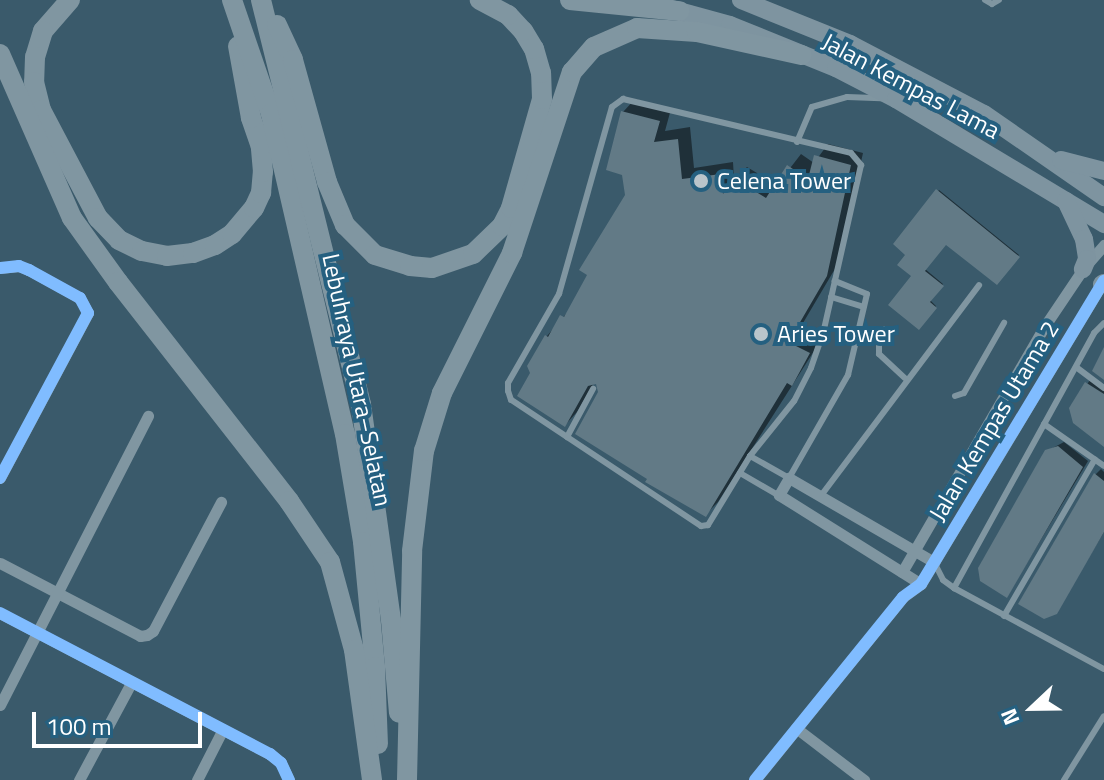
<!DOCTYPE html>
<meta charset="utf-8">
<style>
body{margin:0}
#map{position:relative;width:1104px;height:780px;overflow:hidden;background:#3a5a6b;font-family:"Titillium Web",sans-serif}
div>[style]{position:absolute}
[style*='--x']{left:calc(var(--x)*1px);top:calc(var(--y)*1px);width:calc(var(--w)*1px);rotate:calc(var(--a)*1deg)}
.shadow>*{inset:0;background:#0007}
.building>*{inset:0;background:#627a86}
.lane>*{height:6px;margin:-3px;padding:0 3px;transform-origin:3px;border-radius:3px;background:#8096a1}
.street>*{height:11px;margin:-5.5px;padding:0 5.5px;transform-origin:5.5px;border-radius:5.5px;background:#8096a1}
.primary>*{height:18px;margin:-9px;padding:0 9px;transform-origin:9px;border-radius:9px;background:#7e94a0}
.highway>*{height:20px;margin:-10px;padding:0 10px;transform-origin:10px;border-radius:10px;background:#8096a1}
.cycleway>*{height:12px;margin:-6px;padding:0 6px;transform-origin:6px;border-radius:6px;background:#80bcff}
.dots>*{width:22px;height:22px;translate:-50% -50%;box-sizing:border-box;border:4px solid #256080;border-radius:50%}
span{translate:-50% -50%;white-space:nowrap;text-align:center;line-height:1.15;-webkit-text-stroke:8px #256080;paint-order:stroke}
.street-label{font-size:24px;color:#fff}
.poi-label{font-size:24px;color:#fff}
.left{translate:0 -50%;text-align:left}
.north{position:absolute;left:992px;top:668px;width:80px;height:80px;-webkit-text-stroke:6px #256080;paint-order:stroke;rotate:248deg;font-size:22px;font-weight:700;line-height:32px;text-align:center;color:#fff}
.north::after{content:'';display:block;margin:auto;width:28px;height:36px;background:#fff;clip-path:polygon(50% 0,100% 100%,50% 72%,0 100%)}
.scale{position:absolute;left:32px;top:712px;width:170px;height:36px;box-sizing:border-box;border:4px solid #fff;border-top:0;padding-left:10px;font-size:24px;line-height:28px;white-space:nowrap;color:#fff;-webkit-text-stroke:6px #256080;paint-order:stroke}
</style>
<div id="map">
<div class="shadow">
<div style="clip-path:polygon(635px 99px,671px 109px,665px 131px,690px 127px,694px 168px,733px 162px,734px 179px,747px 167px,777px 185px,801px 154px,814px 163px,828px 144px,863px 153px,839px 262px,803px 323px,806px 325px,803px 331px,821px 340px,718px 502px,706px 514px,600px 392px,598px 382px,594px 383px,577px 412px,565px 425px,547px 336px,573px 306px,627px 195px,623px 112px)"></div>
<div style="clip-path:polygon(939px 190px,1019px 255px,997px 283px,946px 242px,925px 269px,943px 284px,930px 300px,936px 306px,919px 327px,908px 254px,895px 244px)"></div>
<div style="clip-path:polygon(1092px 377px,1104px 386px,1104px 444px,1071px 408px)"></div>
<div style="clip-path:polygon(1064px 442px,1088px 461px,1007px 596px,1047px 451px)"></div>
<div style="clip-path:polygon(1101px 469px,1104px 472px,1104px 532px,1056px 612px,1095px 475px)"></div>
</div>
<div class="building">
<div style="clip-path:polygon(621px 111px,660px 121px,654px 142px,678px 139px,682px 179px,721px 174px,723px 194px,733px 178px,766px 198px,787px 165px,808px 179px,814px 155px,851px 165px,827px 276px,792px 336px,795px 337px,792px 344px,810px 353px,792px 386px,787px 383px,706px 517px,645px 482px,647px 479px,575px 434px,598px 392px,596px 384px,588px 386px,565px 427px,517px 396px,530px 373px,527px 366px,545px 335px,548px 337px,560px 315px,564px 317px,587px 275px,579px 270px,625px 195px,622px 175px,606px 170px)"></div>
<div style="clip-path:polygon(936px 189px,1020px 257px,997px 285px,946px 245px,925px 271px,944px 286px,930px 302px,937px 308px,919px 330px,888px 305px,911px 276px,897px 265px,905px 255px,893px 244px)"></div>
<div style="clip-path:polygon(1104px 347px,1104px 380px,1092px 371px)"></div>
<div style="clip-path:polygon(1085px 382px,1104px 394px,1104px 447px,1073px 423px,1069px 408px)"></div>
<div style="clip-path:polygon(1058px 446px,1083px 467px,1007px 598px,980px 581px,978px 568px,1045px 450px)"></div>
<div style="clip-path:polygon(1094px 473px,1104px 481px,1104px 532px,1057px 614px,1044px 619px,1018px 604px)"></div>
</div>
<div class="lane">
<div style="--x:985;--y:0;--w:8;--a:30"></div>
<div style="--x:992;--y:4;--w:8;--a:-30"></div>
<div style="--x:623;--y:99;--w:234;--a:13.3"></div>
<div style="--x:851;--y:153;--w:16;--a:50"></div>
<div style="--x:861;--y:165;--w:172;--a:102.7"></div>
<div style="--x:823;--y:333;--w:37;--a:109"></div>
<div style="--x:811;--y:368;--w:37;--a:117"></div>
<div style="--x:794;--y:401;--w:70;--a:128.7"></div>
<div style="--x:750;--y:456;--w:81;--a:121.3"></div>
<div style="--x:708;--y:525;--w:7;--a:172"></div>
<div style="--x:701;--y:526;--w:228;--a:-146.4"></div>
<div style="--x:511;--y:400;--w:9;--a:-108"></div>
<div style="--x:508;--y:391;--w:8;--a:-90"></div>
<div style="--x:508;--y:383;--w:103;--a:-60.2"></div>
<div style="--x:559;--y:294;--w:194;--a:-74.2"></div>
<div style="--x:612;--y:107;--w:14;--a:-36"></div>
<div style="--x:797;--y:142;--w:38;--a:-67"></div>
<div style="--x:812;--y:107;--w:36;--a:-16"></div>
<div style="--x:847;--y:97;--w:34;--a:2"></div>
<div style="--x:831;--y:297;--w:34;--a:17"></div>
<div style="--x:885;--y:329;--w:15;--a:113"></div>
<div style="--x:879;--y:343;--w:11;--a:90"></div>
<div style="--x:879;--y:354;--w:35;--a:43"></div>
<div style="--x:1076;--y:367;--w:35;--a:37"></div>
<div style="--x:955;--y:396;--w:9;--a:-18"></div>
<div style="--x:964;--y:393;--w:81;--a:-60.3"></div>
<div style="--x:1044;--y:424;--w:73;--a:35"></div>
<div style="--x:567;--y:437;--w:55;--a:-61.6"></div>
<div style="--x:750;--y:456;--w:45;--a:29.4"></div>
<div style="--x:789;--y:478;--w:119;--a:-60.2"></div>
<div style="--x:848;--y:375;--w:83;--a:-76.8"></div>
<div style="--x:867;--y:294;--w:35;--a:-158"></div>
<div style="--x:740;--y:473;--w:44;--a:30.1"></div>
<div style="--x:820;--y:497;--w:265;--a:-53.1"></div>
<div style="--x:934;--y:562;--w:20;--a:63"></div>
<div style="--x:943;--y:580;--w:14;--a:36"></div>
<div style="--x:954;--y:588;--w:170;--a:28.4"></div>
<div style="--x:954;--y:588;--w:291;--a:-61.2"></div>
<div style="--x:1094;--y:333;--w:14;--a:-45"></div>
<div style="--x:1004;--y:616;--w:181;--a:-59.9"></div>
<div style="--x:1064;--y:780;--w:75;--a:-58"></div>
</div>
<div class="street">
<div style="--x:0;--y:268;--w:19;--a:-6"></div>
<div style="--x:19;--y:266;--w:11;--a:22"></div>
<div style="--x:29;--y:270;--w:58;--a:28.8"></div>
<div style="--x:80;--y:298;--w:17;--a:62"></div>
<div style="--x:88;--y:313;--w:187;--a:118.1"></div>
<div style="--x:0;--y:563;--w:158;--a:27.5"></div>
<div style="--x:140;--y:636;--w:7;--a:-8"></div>
<div style="--x:147;--y:635;--w:7;--a:-34"></div>
<div style="--x:153;--y:631;--w:146;--a:-62.2"></div>
<div style="--x:902;--y:572;--w:287;--a:-59.9"></div>
<div style="--x:1046;--y:324;--w:66;--a:-56.1"></div>
<div style="--x:1083;--y:269;--w:32;--a:-49"></div>
<div style="--x:921;--y:584;--w:168;--a:-147.9"></div>
<div style="--x:779;--y:495;--w:20;--a:-60"></div>
<div style="--x:789;--y:478;--w:168;--a:30.1"></div>
<div style="--x:0;--y:613;--w:305;--a:27.6"></div>
<div style="--x:270;--y:754;--w:14;--a:39"></div>
<div style="--x:281;--y:763;--w:19;--a:65"></div>
<div style="--x:0;--y:705;--w:325;--a:-62.9"></div>
<div style="--x:796;--y:728;--w:86;--a:37.4"></div>
<div style="--x:79;--y:780;--w:110;--a:-61.8"></div>
<div style="--x:197;--y:780;--w:57;--a:-63"></div>
<div style="--x:755;--y:780;--w:235;--a:-51"></div>
<div style="--x:903;--y:597;--w:22;--a:-36"></div>
<div style="--x:921;--y:584;--w:354;--a:-58.9"></div>
</div>
<div class="primary">
<div style="--x:741;--y:0;--w:118;--a:22"></div>
<div style="--x:850;--y:44;--w:151;--a:27.6"></div>
<div style="--x:984;--y:114;--w:146;--a:34.7"></div>
<div style="--x:668;--y:8;--w:64;--a:15.3"></div>
<div style="--x:730;--y:25;--w:114;--a:22.1"></div>
<div style="--x:836;--y:68;--w:68;--a:27.3"></div>
<div style="--x:896;--y:99;--w:243;--a:31"></div>
<div style="--x:1061;--y:160;--w:44;--a:14.3"></div>
<div style="--x:1066;--y:201;--w:42;--a:64.7"></div>
<div style="--x:1084;--y:239;--w:20;--a:81"></div>
<div style="--x:1087;--y:259;--w:11;--a:112"></div>
<div style="--x:1102;--y:284;--w:2;--a:-27"></div>
</div>
<div class="highway">
<div style="--x:70;--y:0;--w:41;--a:131.1"></div>
<div style="--x:43;--y:31;--w:27;--a:107"></div>
<div style="--x:35;--y:57;--w:25;--a:92"></div>
<div style="--x:34;--y:82;--w:29;--a:76"></div>
<div style="--x:41;--y:110;--w:122;--a:62.2"></div>
<div style="--x:98;--y:218;--w:30;--a:46"></div>
<div style="--x:119;--y:240;--w:25;--a:26"></div>
<div style="--x:142;--y:251;--w:25;--a:11"></div>
<div style="--x:167;--y:256;--w:26;--a:-7"></div>
<div style="--x:193;--y:253;--w:23;--a:-20"></div>
<div style="--x:215;--y:245;--w:20;--a:-33"></div>
<div style="--x:232;--y:234;--w:34;--a:-50"></div>
<div style="--x:254;--y:208;--w:17;--a:-65"></div>
<div style="--x:261;--y:193;--w:21;--a:-85"></div>
<div style="--x:263;--y:172;--w:25;--a:-95"></div>
<div style="--x:261;--y:147;--w:31;--a:-109"></div>
<div style="--x:251;--y:118;--w:73;--a:-100.2"></div>
<div style="--x:232;--y:0;--w:120;--a:71.1"></div>
<div style="--x:271;--y:114;--w:328;--a:77"></div>
<div style="--x:345;--y:434;--w:109;--a:80.5"></div>
<div style="--x:363;--y:542;--w:126;--a:84.5"></div>
<div style="--x:375;--y:667;--w:77;--a:87.8"></div>
<div style="--x:261;--y:0;--w:416;--a:76.1"></div>
<div style="--x:361;--y:404;--w:218;--a:82.1"></div>
<div style="--x:391;--y:620;--w:93;--a:85.1"></div>
<div style="--x:570;--y:0;--w:110;--a:5.8"></div>
<div style="--x:277;--y:25;--w:38;--a:65"></div>
<div style="--x:293;--y:60;--w:127;--a:74.4"></div>
<div style="--x:327;--y:182;--w:47;--a:67.3"></div>
<div style="--x:345;--y:225;--w:42;--a:45"></div>
<div style="--x:375;--y:255;--w:37;--a:17"></div>
<div style="--x:410;--y:266;--w:22;--a:5"></div>
<div style="--x:432;--y:268;--w:43;--a:-18.9"></div>
<div style="--x:473;--y:254;--w:40;--a:-44"></div>
<div style="--x:502;--y:226;--w:20;--a:-63"></div>
<div style="--x:511;--y:208;--w:113;--a:-74.1"></div>
<div style="--x:542;--y:99;--w:26;--a:-92"></div>
<div style="--x:541;--y:73;--w:25;--a:-106"></div>
<div style="--x:534;--y:49;--w:21;--a:-121"></div>
<div style="--x:523;--y:31;--w:22;--a:-133"></div>
<div style="--x:508;--y:15;--w:32;--a:-152"></div>
<div style="--x:0;--y:54;--w:179;--a:66.3"></div>
<div style="--x:72;--y:218;--w:79;--a:54.3"></div>
<div style="--x:118;--y:282;--w:278;--a:52"></div>
<div style="--x:289;--y:501;--w:73;--a:56.1"></div>
<div style="--x:330;--y:562;--w:91;--a:74.7"></div>
<div style="--x:354;--y:650;--w:131;--a:82.1"></div>
<div style="--x:407;--y:780;--w:229;--a:-88.7"></div>
<div style="--x:412;--y:551;--w:101;--a:-83.2"></div>
<div style="--x:424;--y:451;--w:61;--a:-72.8"></div>
<div style="--x:442;--y:393;--w:157;--a:-63.4"></div>
<div style="--x:512;--y:253;--w:191;--a:-71.7"></div>
<div style="--x:572;--y:72;--w:33;--a:-49"></div>
<div style="--x:594;--y:47;--w:47;--a:-23.8"></div>
<div style="--x:637;--y:28;--w:60;--a:3.8"></div>
<div style="--x:697;--y:32;--w:107;--a:12.4"></div>
</div>
<div class="cycleway">
<div style="--x:0;--y:268;--w:19;--a:-6"></div>
<div style="--x:19;--y:266;--w:11;--a:22"></div>
<div style="--x:29;--y:270;--w:58;--a:28.8"></div>
<div style="--x:80;--y:298;--w:17;--a:62"></div>
<div style="--x:88;--y:313;--w:187;--a:118.1"></div>
<div style="--x:0;--y:613;--w:305;--a:27.6"></div>
<div style="--x:270;--y:754;--w:14;--a:39"></div>
<div style="--x:281;--y:763;--w:19;--a:65"></div>
<div style="--x:755;--y:780;--w:235;--a:-51"></div>
<div style="--x:903;--y:597;--w:22;--a:-36"></div>
<div style="--x:921;--y:584;--w:354;--a:-58.9"></div>
</div>
<div class="dots">
<div style="left:701px;top:181px;background:#bac5cb"></div>
<div style="left:761px;top:334px;background:#bac5cb"></div>
</div>
<div class="street-label">
<span style="left:911px;top:86px;rotate:28deg">Jalan Kempas Lama</span>
<span style="left:357px;top:380px;rotate:78deg">Lebuhraya Utara–Selatan</span>
<span style="left:994px;top:421px;rotate:-59deg">Jalan Kempas Utama 2</span>
</div>
<div class="poi-label">
<span class="left" style="left:717px;top:181px">Celena Tower</span>
<span class="left" style="left:777px;top:334px">Aries Tower</span>
</div>
<div class="north">N</div>
<div class="scale">100 m</div>
</div>
